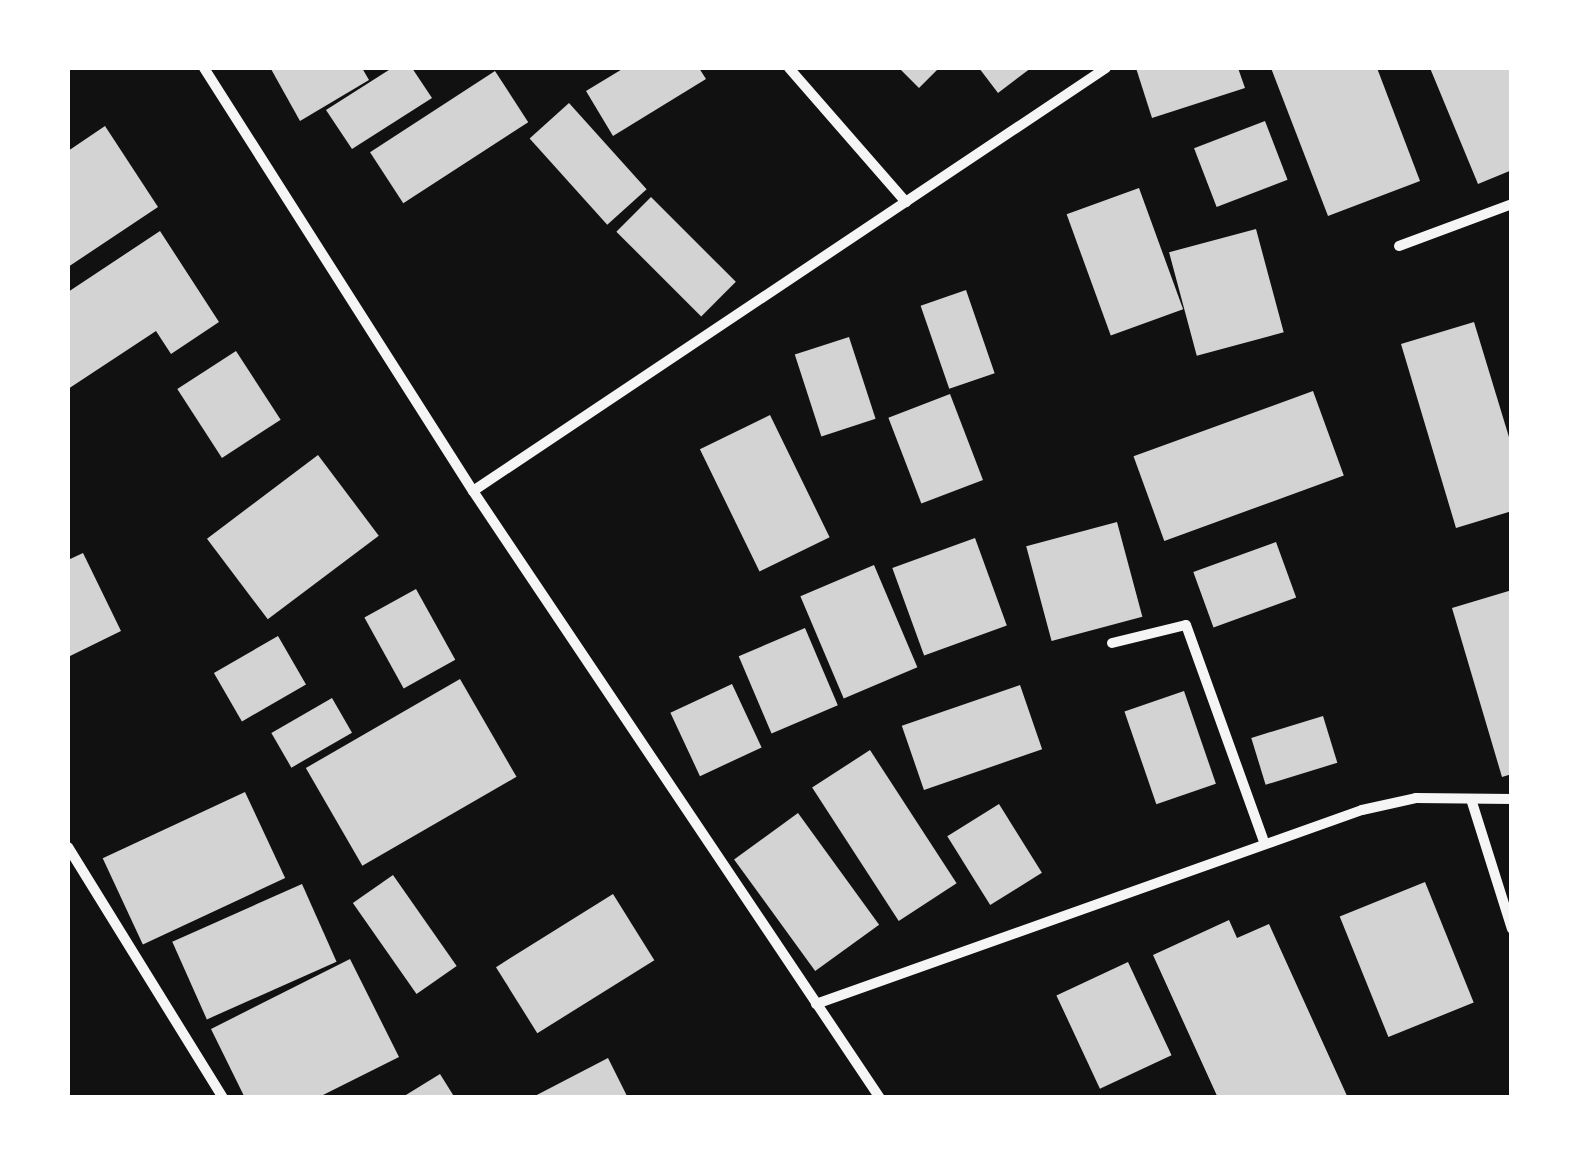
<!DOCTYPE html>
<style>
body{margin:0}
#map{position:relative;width:1579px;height:1165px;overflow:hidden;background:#111;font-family:Quicksand,sans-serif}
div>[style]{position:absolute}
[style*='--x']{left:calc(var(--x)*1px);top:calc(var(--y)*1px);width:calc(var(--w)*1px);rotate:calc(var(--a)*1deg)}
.building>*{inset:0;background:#d3d3d3;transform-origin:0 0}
.minor>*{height:10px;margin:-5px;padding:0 5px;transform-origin:5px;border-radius:5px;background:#f5f5f5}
span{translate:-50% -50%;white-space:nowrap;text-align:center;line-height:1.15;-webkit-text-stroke:8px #fff;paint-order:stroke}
.frame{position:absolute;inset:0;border:70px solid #fff;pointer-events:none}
</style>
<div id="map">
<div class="building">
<div style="clip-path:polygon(362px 68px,369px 80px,300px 121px,271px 69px)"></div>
<div style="clip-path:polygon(392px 68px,412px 68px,432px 98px,352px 149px,326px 110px)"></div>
<div style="clip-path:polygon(624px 68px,699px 68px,706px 79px,613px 136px,586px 91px)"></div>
<div style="clip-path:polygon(899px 68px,939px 68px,919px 88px)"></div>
<div style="clip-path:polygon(979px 68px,1031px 68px,998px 93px)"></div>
<div style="clip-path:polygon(1136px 68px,1238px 68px,1245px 88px,1152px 118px)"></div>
<div style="clip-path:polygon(1271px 68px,1377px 68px,1420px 181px,1328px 216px)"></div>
<div style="clip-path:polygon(1430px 68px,1512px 68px,1512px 170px,1478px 184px)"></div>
<div style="left:495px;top:71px;width:61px;height:149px;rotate:57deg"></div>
<div style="left:569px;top:103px;width:116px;height:53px;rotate:48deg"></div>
<div style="left:1265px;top:121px;width:63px;height:76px;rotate:69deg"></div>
<div style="clip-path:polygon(105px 126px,158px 207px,68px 267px,68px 151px)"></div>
<div style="left:1139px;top:188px;width:129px;height:77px;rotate:70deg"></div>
<div style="left:651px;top:197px;width:120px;height:49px;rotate:45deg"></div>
<div style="left:1256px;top:229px;width:107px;height:90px;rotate:75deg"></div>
<div style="clip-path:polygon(160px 231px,219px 322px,171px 354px,156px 331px,68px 389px,68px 292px)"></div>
<div style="left:966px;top:290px;width:88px;height:48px;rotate:71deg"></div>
<div style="clip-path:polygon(1474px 322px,1512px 447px,1512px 511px,1456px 528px,1401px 344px)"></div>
<div style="left:849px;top:337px;width:86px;height:57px;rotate:72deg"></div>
<div style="left:236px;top:351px;width:82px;height:70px;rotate:57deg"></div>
<div style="left:1313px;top:391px;width:90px;height:191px;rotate:70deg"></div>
<div style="left:950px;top:394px;width:92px;height:66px;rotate:69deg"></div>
<div style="left:770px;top:415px;width:136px;height:78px;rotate:64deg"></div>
<div style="left:318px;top:455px;width:101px;height:139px;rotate:53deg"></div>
<div style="left:1117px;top:522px;width:98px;height:94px;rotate:75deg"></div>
<div style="left:975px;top:538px;width:93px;height:88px;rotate:70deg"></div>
<div style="left:1276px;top:542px;width:59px;height:88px;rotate:70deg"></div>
<div style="clip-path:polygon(83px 553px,121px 631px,68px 657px,68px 560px)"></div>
<div style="left:874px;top:565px;width:111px;height:80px;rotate:67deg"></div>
<div style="left:416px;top:589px;width:81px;height:59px;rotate:61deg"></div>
<div style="clip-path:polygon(1512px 590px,1512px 774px,1502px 777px,1452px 608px)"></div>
<div style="left:805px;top:628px;width:84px;height:72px;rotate:67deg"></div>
<div style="left:278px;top:636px;width:56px;height:74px;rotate:60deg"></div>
<div style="left:460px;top:679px;width:113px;height:178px;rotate:60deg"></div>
<div style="left:732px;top:684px;width:70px;height:68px;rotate:65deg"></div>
<div style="left:1020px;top:685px;width:68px;height:125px;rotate:71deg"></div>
<div style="left:1184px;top:691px;width:98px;height:63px;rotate:71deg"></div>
<div style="left:332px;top:698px;width:40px;height:70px;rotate:60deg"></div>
<div style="left:1323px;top:716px;width:49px;height:75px;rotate:73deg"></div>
<div style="left:870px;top:750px;width:159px;height:69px;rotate:57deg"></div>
<div style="left:245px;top:792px;width:95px;height:157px;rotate:65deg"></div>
<div style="left:999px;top:804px;width:81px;height:61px;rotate:58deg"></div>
<div style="left:798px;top:813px;width:138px;height:79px;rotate:54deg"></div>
<div style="left:393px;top:875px;width:111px;height:49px;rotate:55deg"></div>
<div style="left:1425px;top:882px;width:130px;height:92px;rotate:68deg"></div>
<div style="left:302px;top:884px;width:85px;height:142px;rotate:66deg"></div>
<div style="left:613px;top:894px;width:78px;height:138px;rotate:58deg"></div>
<div style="clip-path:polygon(1229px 920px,1237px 938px,1269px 924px,1348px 1098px,1218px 1098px,1153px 955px)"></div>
<div style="clip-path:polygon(350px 959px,399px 1057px,317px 1098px,245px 1098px,211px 1029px)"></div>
<div style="left:1128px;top:962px;width:103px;height:79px;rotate:65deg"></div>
<div style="clip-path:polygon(608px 1058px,628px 1098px,531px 1098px)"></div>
<div style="clip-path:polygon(440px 1074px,455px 1098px,401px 1098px)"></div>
</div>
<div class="minor">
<div style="--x:204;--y:68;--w:501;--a:57.55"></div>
<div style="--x:473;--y:491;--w:731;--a:56.16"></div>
<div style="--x:789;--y:68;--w:178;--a:48.9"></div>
<div style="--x:1399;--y:246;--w:121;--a:-20.4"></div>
<div style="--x:473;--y:491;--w:761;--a:-33.75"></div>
<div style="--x:1112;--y:643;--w:76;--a:-13.7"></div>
<div style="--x:1186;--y:625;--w:231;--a:70.2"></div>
<div style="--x:1471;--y:799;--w:136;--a:72.5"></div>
<div style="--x:68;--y:847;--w:295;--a:58.3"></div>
<div style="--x:816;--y:1004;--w:579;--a:-19.56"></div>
<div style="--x:1362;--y:810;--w:55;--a:-12.5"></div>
<div style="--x:1416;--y:798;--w:96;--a:0.6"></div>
</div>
<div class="frame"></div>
</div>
